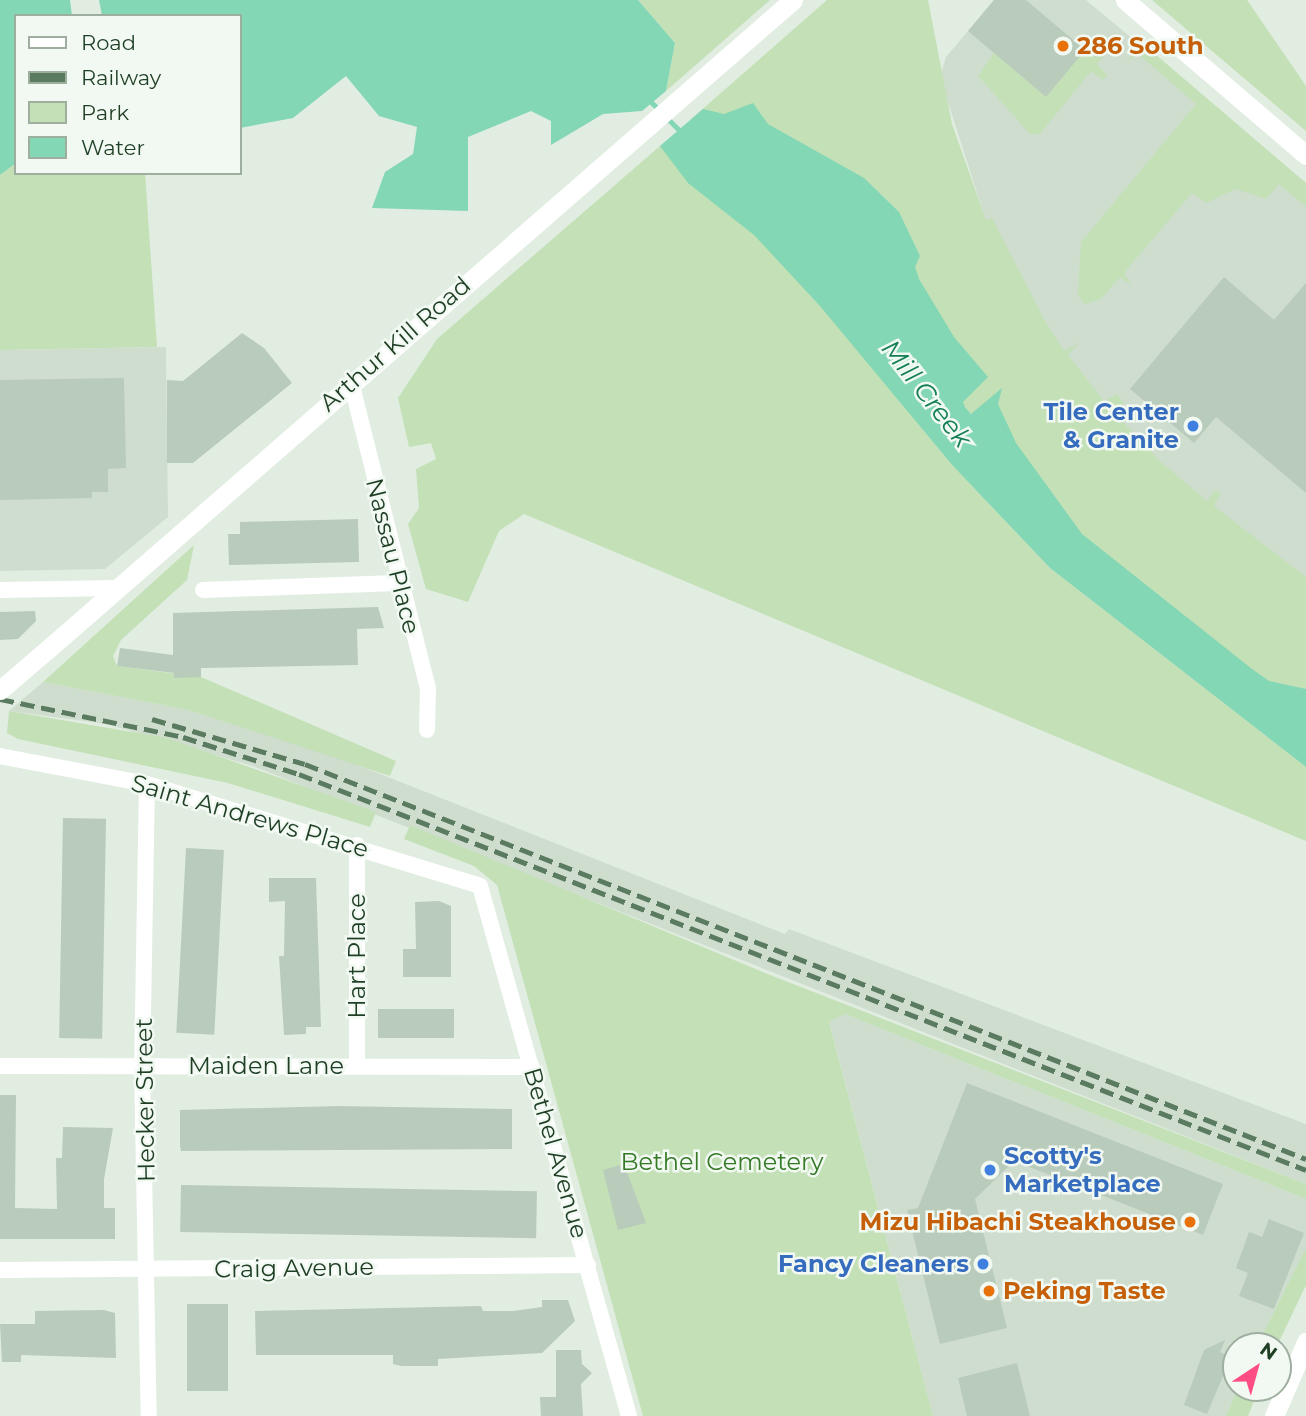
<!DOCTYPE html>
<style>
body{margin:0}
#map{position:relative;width:1306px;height:1416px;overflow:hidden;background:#e1ede1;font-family:Montserrat,sans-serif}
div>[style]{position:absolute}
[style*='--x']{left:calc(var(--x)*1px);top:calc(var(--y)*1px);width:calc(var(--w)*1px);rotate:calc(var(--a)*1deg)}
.built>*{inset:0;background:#cfddcf}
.green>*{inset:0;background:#c3e0b7}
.water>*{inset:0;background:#83d7b5}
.stream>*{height:5px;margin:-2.5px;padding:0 2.5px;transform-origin:2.5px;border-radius:2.5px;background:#83d7b5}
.building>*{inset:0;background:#b9cbba;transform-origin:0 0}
.minor>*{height:16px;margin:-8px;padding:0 8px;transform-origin:8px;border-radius:8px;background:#fff}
.tertiary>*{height:19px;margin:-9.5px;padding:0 9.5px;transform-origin:9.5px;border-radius:9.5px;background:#fff}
.rail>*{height:5px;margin-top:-2.5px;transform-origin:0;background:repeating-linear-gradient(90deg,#5a7b5f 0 14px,transparent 0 21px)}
.tertiary-bridge>*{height:19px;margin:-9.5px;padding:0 9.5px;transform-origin:9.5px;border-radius:9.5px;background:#fff}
.dots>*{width:19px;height:19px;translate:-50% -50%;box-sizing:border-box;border:4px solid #f2f9f2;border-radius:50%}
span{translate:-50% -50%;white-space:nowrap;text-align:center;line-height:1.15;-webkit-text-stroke:5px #f2f9f2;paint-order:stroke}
.food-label{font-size:24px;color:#c56008;font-weight:700}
.left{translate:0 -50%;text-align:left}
.right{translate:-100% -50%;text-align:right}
.street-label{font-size:24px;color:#1f3f25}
.shop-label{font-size:24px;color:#366cbe;font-weight:700}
.park-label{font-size:24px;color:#357a26}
.water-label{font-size:26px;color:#148055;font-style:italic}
.legend{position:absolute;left:14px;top:14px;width:228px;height:161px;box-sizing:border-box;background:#f2f9f2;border:2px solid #9eafa0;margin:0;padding:9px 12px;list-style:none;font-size:21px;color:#1f3f25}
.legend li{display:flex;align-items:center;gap:14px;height:35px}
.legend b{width:35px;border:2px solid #9eafa0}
.north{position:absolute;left:1222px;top:1332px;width:70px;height:70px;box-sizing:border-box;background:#f2f9f2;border:2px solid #9eafa0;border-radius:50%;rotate:36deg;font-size:19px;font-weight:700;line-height:28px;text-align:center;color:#1f3f25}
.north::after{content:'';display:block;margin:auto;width:24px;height:32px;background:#fe4d85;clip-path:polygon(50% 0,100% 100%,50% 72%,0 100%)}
</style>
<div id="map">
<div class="built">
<div style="clip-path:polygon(994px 0,1086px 0,1306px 183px,1306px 584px,1193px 499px,1051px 345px,986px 221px,940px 77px,946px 57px)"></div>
<div style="clip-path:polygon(166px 347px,168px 517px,105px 569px,0 571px,0 350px)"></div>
<div style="clip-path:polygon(43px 682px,189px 710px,312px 747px,785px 934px,789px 929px,1306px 1124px,1306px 1184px,253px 766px,106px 724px,9px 711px)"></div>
<div style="clip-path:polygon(845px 1014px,1306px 1199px,1306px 1249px,1257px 1346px,1236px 1346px,1238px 1388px,1226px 1416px,933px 1416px,829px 1021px)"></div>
</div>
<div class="green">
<div style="clip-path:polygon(638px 0,770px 0,666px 91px,675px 43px)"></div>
<div style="clip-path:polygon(827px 0,928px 0,952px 124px,986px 220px,992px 218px,1044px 319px,1064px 351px,1079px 343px,1068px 355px,1104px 401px,1117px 394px,1124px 403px,1114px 413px,1161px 462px,1207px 501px,1215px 490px,1221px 493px,1214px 506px,1306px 577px,1306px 724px,1120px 583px,965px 407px,690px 120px)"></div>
<div style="clip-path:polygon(1152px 0,1247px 0,1306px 86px,1306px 131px)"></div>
<div style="clip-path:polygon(1141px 42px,1306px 183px,1306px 207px,1279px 184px,1266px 199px,1236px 189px,1206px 203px,1192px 193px,1124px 273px,1132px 286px,1120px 277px,1101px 299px,1085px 304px,1078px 295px,1081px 242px,1196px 104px,1137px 53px,1126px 63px)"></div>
<div style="clip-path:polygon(1089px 45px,1103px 57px,1097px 64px,1107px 75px,1103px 80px,1091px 71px,1040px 134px,1030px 134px,978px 76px,994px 53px,1046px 97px)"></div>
<div style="clip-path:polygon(667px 140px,747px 216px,953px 466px,1050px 568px,1306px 767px,1306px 841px,524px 514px,499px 531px,468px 602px,426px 589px,408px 524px,419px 508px,416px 469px,436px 459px,431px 443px,409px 447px,398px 398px,437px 339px)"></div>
<div style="clip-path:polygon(16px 163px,16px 173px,145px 173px,157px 347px,0 350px,0 175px)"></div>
<div style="clip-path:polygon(194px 545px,187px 580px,121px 640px,113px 656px,117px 666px,201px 677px,396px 761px,390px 776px,189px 710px,43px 682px)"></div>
<div style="clip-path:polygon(9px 711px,167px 738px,376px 812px,370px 827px,228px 783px,18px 739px,7px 733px)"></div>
<div style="clip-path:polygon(410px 825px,765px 973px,1306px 1184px,1306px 1199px,845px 1014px,829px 1022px,933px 1416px,643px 1416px,497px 885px,474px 866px,404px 839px)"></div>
<div style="clip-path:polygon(1306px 1248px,1306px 1285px,1277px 1346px,1257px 1346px)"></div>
<div style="clip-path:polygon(1238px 1388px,1259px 1388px,1248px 1416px,1226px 1416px)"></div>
</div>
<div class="water">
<div style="clip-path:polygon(0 0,70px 0,72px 16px,16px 16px,16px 163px,0 175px)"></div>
<div style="clip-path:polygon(99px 0,638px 0,675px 43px,666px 91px,642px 111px,603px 114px,551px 145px,551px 121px,531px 111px,468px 137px,468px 211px,372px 208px,385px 172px,413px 154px,417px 127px,379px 116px,346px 76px,293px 118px,240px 128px,240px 16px,102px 16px)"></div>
<div style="clip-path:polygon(753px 103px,768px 124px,864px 178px,899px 212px,920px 256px,915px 267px,919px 279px,954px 337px,988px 377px,963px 402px,965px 407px,971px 414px,1002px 388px,998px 404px,1016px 443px,1082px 534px,1252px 669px,1269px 681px,1306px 689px,1306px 767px,1050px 568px,953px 466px,820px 306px,754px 235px,688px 183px,660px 146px,703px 109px,724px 114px)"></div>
</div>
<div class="stream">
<div style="--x:648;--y:99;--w:49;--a:45"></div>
</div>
<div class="building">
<div style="clip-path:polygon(994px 0,1026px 0,1085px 50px,1046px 97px,968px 31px)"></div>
<div style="clip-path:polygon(1224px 277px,1274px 320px,1306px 283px,1306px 493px,1216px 417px,1194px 443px,1130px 389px)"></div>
<div style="clip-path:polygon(242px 333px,264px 348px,292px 383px,193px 463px,167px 463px,167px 380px,183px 381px)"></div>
<div style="clip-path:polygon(124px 378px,126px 468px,108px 469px,108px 492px,92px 492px,92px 498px,0 500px,0 380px)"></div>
<div style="clip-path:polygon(358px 519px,359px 562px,229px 565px,228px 534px,240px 534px,240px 522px)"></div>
<div style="clip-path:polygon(378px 607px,384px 628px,357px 629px,358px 665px,201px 668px,201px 677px,174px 678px,174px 673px,117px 666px,120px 648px,173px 655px,173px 613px)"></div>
<div style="clip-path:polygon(35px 611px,36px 621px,18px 639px,0 640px,0 612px)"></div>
<div style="left:63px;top:818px;width:43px;height:220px;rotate:1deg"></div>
<div style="left:186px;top:848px;width:38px;height:185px;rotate:3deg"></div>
<div style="clip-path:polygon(269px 878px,316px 878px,321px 1027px,306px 1027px,306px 1034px,284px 1035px,279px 956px,284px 956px,285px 901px,269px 902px)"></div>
<div style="clip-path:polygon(439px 901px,451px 906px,451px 977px,403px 977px,403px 949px,416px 949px,415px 902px)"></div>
<div style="left:378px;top:1009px;width:76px;height:29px"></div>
<div style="clip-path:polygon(967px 1083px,1223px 1184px,1203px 1235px,1014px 1161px,975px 1199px,1007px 1328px,940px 1344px,907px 1210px,918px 1208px)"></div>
<div style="clip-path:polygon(0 1095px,16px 1095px,15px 1208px,57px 1209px,56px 1158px,62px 1158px,63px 1127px,113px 1128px,104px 1179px,104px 1208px,115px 1208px,115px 1239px,0 1239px)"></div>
<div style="clip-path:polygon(338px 1106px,512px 1109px,512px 1149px,181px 1151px,180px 1146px,180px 1110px)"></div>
<div style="clip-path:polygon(624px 1164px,646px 1223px,618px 1230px,603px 1170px)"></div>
<div style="left:181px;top:1185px;width:356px;height:47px;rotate:1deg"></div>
<div style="clip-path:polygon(1269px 1219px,1304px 1233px,1274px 1309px,1239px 1296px,1248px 1273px,1236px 1268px,1249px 1232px,1262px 1237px)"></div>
<div style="clip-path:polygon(542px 1300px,568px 1300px,575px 1321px,542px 1353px,438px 1359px,438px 1366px,401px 1366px,393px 1364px,393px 1355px,256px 1355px,255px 1311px,481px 1306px,483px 1311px,513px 1311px,542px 1307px)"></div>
<div style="left:187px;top:1304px;width:41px;height:87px"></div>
<div style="clip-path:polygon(104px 1310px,115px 1313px,116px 1358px,21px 1355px,21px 1362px,2px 1362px,0 1324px,35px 1324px,35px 1311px)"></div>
<div style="clip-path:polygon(1225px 1340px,1220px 1352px,1231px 1357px,1207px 1414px,1184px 1405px,1204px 1350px)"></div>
<div style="clip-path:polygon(556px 1350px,581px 1350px,582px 1364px,592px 1373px,581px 1384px,583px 1416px,541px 1416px,540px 1397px,556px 1397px)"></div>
<div style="clip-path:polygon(1017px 1363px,1030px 1416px,967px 1416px,958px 1378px)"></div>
</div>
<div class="minor">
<div style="--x:351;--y:382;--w:316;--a:75.9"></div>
<div style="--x:428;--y:688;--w:42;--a:91.4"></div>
<div style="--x:0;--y:590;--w:115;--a:-1"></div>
<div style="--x:203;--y:590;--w:194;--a:-2.1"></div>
<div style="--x:0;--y:756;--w:150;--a:10.8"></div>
<div style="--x:147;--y:784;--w:348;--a:17"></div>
<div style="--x:480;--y:886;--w:551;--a:74.3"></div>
<div style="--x:147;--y:784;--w:282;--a:91"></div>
<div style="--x:142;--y:1066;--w:350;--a:88.9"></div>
<div style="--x:0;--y:1066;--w:532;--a:0.11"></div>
<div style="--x:357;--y:1066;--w:221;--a:-90"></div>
<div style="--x:0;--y:1270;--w:588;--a:-0.49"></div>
</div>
<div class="tertiary">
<div style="--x:1125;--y:0;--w:238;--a:40.6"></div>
<div style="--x:48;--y:649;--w:988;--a:-41.06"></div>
<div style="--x:1274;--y:1416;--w:81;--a:-66.6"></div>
</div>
<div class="rail">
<div style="--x:0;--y:699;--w:187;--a:11.7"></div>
<div style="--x:183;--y:737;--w:122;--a:17.7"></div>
<div style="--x:299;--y:774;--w:1082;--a:21.47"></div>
<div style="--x:152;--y:719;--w:159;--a:16.4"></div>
<div style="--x:305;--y:764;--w:1076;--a:21.53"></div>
</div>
<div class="tertiary-bridge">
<div style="--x:0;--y:690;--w:63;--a:-40.5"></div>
</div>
<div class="dots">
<div style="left:1063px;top:46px;background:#e8710a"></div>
<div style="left:1193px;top:426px;background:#3f7fe0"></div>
<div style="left:990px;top:1170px;background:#3f7fe0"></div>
<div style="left:1190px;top:1222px;background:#e8710a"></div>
<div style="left:983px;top:1264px;background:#3f7fe0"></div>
<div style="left:989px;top:1291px;background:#e8710a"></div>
</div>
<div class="food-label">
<span class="left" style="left:1077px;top:46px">286 South</span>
<span class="right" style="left:1176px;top:1222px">Mizu Hibachi Steakhouse</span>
<span class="left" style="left:1003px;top:1291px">Peking Taste</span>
</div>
<div class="street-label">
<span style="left:395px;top:344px;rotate:-41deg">Arthur Kill Road</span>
<span style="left:393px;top:556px;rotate:76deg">Nassau Place</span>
<span style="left:250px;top:816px;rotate:16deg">Saint Andrews Place</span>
<span style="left:357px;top:956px;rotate:-90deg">Hart Place</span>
<span style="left:266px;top:1066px">Maiden Lane</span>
<span style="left:145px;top:1100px;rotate:-91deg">Hecker Street</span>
<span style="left:556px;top:1153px;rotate:74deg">Bethel Avenue</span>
<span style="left:294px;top:1268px;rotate:-1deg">Craig Avenue</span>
</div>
<div class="shop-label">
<span class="right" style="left:1179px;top:426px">Tile Center<br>&amp; Granite</span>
<span class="left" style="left:1004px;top:1170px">Scotty's<br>Marketplace</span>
<span class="right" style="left:969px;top:1264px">Fancy Cleaners</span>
</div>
<div class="park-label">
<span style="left:722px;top:1162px">Bethel Cemetery</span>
</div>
<div class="water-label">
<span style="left:926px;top:394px;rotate:52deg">Mill Creek</span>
</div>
<ul class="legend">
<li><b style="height:9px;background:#fff"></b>Road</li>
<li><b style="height:9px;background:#5a7b5f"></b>Railway</li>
<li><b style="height:19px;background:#c3e0b7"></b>Park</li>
<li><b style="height:19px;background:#83d7b5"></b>Water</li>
</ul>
<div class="north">N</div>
</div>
